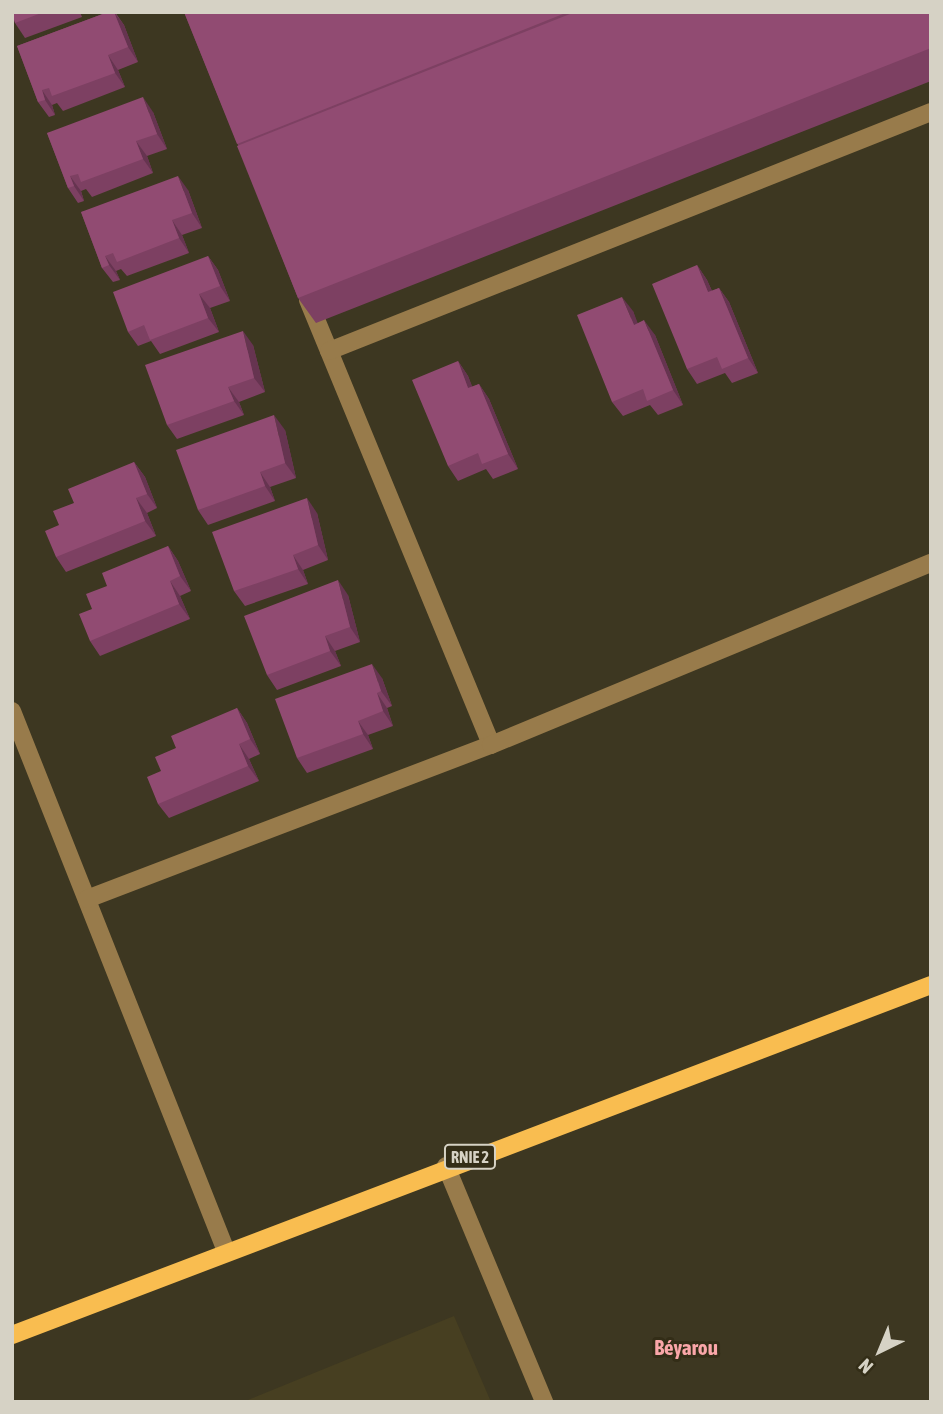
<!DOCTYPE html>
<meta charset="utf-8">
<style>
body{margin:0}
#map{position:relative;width:943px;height:1414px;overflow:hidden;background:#3d3721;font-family:"Asap Condensed",sans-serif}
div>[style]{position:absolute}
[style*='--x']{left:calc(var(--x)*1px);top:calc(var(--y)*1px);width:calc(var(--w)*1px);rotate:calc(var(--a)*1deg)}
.built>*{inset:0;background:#473f21}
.minor>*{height:18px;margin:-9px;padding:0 9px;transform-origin:9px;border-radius:9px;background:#987b4b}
.major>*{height:18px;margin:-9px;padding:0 9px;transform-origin:9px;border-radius:9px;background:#f9bd50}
.wall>*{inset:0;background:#7d4062}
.shaded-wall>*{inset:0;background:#663450}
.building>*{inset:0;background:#914b72}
span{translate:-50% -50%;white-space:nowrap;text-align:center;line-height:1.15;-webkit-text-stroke:6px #332d17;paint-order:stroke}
.shield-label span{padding:2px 5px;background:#332d17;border:2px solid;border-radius:5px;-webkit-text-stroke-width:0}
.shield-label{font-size:16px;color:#d6d2c5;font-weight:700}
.quarter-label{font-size:21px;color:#faa6a9;font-weight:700}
.frame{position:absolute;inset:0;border:14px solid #d6d2c5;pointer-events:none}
.north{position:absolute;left:845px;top:1316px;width:70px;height:70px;-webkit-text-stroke:5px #332d17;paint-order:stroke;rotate:223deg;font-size:19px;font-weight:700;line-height:28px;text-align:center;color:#d6d2c5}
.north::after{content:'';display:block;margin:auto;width:24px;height:32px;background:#d6d2c5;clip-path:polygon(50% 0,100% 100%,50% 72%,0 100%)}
</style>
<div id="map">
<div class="built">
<div style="clip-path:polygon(454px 1316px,491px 1402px,243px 1402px)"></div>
</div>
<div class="minor">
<div style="--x:308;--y:300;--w:481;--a:67.6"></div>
<div style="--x:329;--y:351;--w:648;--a:-21.65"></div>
<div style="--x:12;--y:711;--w:581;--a:68.38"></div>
<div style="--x:87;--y:899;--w:432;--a:-20.9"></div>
<div style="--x:491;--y:745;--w:476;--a:-22.5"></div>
<div style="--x:446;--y:1166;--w:256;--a:67.4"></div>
</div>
<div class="major">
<div style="--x:12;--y:1335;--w:983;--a:-20.85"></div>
</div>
<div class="wall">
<div style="clip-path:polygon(12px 12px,80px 12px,82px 17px,25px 38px,15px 23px)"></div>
<div style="clip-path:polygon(108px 12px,115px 12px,124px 25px,138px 62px,118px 70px,125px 87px,63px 111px,57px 103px,52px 105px,55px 115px,49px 117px,38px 102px,17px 46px)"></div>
<div style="clip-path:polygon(184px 12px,931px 12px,931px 81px,316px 323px,298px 298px,238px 145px)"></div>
<div style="clip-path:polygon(153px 112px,167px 149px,147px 156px,153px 173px,92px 197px,86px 189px,81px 191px,84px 201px,78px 203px,68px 188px,47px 133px)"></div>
<div style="clip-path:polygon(188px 190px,202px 228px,182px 235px,189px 253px,127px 276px,121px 269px,116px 271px,120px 280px,113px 282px,102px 268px,81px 212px)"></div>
<div style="clip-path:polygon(208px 256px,218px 270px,230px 301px,210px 308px,219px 332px,160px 354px,151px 341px,138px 346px,128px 332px)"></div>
<div style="clip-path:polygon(697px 265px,707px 280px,712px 291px,719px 288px,729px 302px,758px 373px,732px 383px,725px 373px,697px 384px,687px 369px)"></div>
<div style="clip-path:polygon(633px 311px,637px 323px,655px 335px,683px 405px,658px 415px,650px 405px,623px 416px,612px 402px)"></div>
<div style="clip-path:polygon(253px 345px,265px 392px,239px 402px,244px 415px,177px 439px,167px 425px)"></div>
<div style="clip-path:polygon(458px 361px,468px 376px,472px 387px,479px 384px,489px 399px,518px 469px,493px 479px,486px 469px,458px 481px,448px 466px)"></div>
<div style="clip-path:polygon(285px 430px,296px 478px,270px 487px,275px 501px,208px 525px,198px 510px)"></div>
<div style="clip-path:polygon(134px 462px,145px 477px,157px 508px,147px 513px,156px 536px,66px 572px,56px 557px,59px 525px,74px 503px)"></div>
<div style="clip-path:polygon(317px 513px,328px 560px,303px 570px,308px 584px,245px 606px,234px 591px)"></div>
<div style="clip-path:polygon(168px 546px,178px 561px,191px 591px,180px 596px,190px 619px,100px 656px,90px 641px,92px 609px)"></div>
<div style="clip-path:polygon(348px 595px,360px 642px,335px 651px,341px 666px,277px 690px,267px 675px)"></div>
<div style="clip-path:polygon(382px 678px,392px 706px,387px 708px,393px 726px,368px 735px,373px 749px,307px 773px,297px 758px)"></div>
<div style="clip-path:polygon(237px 708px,247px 723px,260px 754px,249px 759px,259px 781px,169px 818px,158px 804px,161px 771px,176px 748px)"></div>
</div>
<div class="shaded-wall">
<div style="clip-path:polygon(114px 12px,124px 25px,138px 62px,128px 47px)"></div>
<div style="clip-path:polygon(108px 55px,118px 70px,125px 87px,115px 73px)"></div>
<div style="clip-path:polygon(42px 90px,52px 105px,55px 115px,45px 100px)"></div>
<div style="clip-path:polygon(143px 97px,153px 112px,167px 149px,157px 134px)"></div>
<div style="clip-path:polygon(136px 141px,147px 156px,153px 173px,143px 159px)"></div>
<div style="clip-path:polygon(70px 176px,81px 191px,84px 201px,74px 186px)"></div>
<div style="clip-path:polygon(178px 176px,188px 190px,202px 228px,192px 213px)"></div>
<div style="clip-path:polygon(172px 220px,182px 235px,189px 253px,179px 238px)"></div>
<div style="clip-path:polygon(105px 256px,116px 271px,120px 280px,109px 265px)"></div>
<div style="clip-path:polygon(208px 256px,218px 270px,230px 301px,220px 286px)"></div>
<div style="clip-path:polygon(697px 265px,707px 280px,719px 307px,708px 292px)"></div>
<div style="clip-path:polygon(719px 288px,729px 302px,758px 373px,748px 358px)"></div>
<div style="clip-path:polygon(199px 294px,210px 308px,219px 332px,208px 318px)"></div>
<div style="clip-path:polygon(622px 297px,633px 311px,644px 339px,634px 325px)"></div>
<div style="clip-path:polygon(644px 320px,655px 335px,683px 405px,673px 390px)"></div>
<div style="clip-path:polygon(243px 331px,253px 345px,265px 392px,254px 378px)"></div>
<div style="clip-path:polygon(458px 361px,468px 376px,479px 403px,468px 388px)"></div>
<div style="clip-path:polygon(479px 384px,489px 399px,518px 469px,508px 454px)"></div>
<div style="clip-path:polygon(228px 387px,239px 402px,244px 415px,234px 401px)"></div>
<div style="clip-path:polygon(274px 415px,285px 430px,296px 478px,285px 463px)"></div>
<div style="clip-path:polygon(134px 462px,145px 477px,157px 508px,147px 494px)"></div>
<div style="clip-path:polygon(260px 472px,270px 487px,275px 501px,265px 486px)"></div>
<div style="clip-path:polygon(136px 498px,147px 513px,156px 536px,145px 521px)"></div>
<div style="clip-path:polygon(307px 498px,317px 513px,328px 560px,318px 545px)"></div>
<div style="clip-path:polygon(168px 546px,178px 561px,191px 591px,180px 576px)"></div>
<div style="clip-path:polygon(293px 555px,303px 570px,308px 584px,298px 569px)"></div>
<div style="clip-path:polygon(338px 580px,348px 595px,360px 642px,350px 627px)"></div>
<div style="clip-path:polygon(170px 581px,180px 596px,190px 619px,179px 604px)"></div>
<div style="clip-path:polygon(325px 636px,335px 651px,341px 666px,330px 651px)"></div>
<div style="clip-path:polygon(372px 664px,382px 678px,392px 706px,381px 691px)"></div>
<div style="clip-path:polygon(377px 693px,387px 708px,393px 726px,383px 711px)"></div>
<div style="clip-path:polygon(237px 708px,247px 723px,260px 754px,250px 739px)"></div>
<div style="clip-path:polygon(358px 721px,368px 735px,373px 749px,363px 734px)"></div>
<div style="clip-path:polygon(239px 744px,249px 759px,259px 781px,248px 766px)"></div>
</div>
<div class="building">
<div style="clip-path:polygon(12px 12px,44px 12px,15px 23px)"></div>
<div style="clip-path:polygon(108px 12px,114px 12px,128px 47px,108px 55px,115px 73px,52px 96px,49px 88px,42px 90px,45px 100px,38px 102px,17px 46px)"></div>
<div style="clip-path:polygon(184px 12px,568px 12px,237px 144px)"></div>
<div style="clip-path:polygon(575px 12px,931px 12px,931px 48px,298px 298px,237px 146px)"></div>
<div style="clip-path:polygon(143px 97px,157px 134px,136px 141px,143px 159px,81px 182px,78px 174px,70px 176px,74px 186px,68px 188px,47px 133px)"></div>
<div style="clip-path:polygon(178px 176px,192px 213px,172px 220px,179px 238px,117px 262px,113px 253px,105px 256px,109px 265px,102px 268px,81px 212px)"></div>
<div style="clip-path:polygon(208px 256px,220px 286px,199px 294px,208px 318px,150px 340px,144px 325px,128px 332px,113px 292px)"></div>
<div style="clip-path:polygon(697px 265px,708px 292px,719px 288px,748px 358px,722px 369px,717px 357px,687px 369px,652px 284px)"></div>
<div style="clip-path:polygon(622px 297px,634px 325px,644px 320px,673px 390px,647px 401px,643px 389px,612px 402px,577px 315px)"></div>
<div style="clip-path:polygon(243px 331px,254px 378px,228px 387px,234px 401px,167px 425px,145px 365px)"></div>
<div style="clip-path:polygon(458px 361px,468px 388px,479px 384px,508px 454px,482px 464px,478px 453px,448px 466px,412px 380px)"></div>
<div style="clip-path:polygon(274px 415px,285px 463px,260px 472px,265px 486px,198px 510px,176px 450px)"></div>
<div style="clip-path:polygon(134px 462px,147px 494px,136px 498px,145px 521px,56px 557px,45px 531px,59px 525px,53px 511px,74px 503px,68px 489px)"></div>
<div style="clip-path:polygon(307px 498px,318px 545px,293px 555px,298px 569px,234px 591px,212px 532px)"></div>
<div style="clip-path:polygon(168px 546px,180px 576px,170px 581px,179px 604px,90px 641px,79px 614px,92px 609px,86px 594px,107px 586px,102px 573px)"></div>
<div style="clip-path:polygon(338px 580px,350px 627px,325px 636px,330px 651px,267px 675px,244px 616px)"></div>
<div style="clip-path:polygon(372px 664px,381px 691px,377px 693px,383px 711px,358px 721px,363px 734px,297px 758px,275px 699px)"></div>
<div style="clip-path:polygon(237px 708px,250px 739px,239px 744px,248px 766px,158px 804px,147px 777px,161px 771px,155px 757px,176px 748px,171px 736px)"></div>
</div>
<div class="shield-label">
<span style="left:470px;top:1157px">RNIE 2</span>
</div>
<div class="quarter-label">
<span style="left:686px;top:1347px">Béyarou</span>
</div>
<div class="frame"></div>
<div class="north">N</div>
</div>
